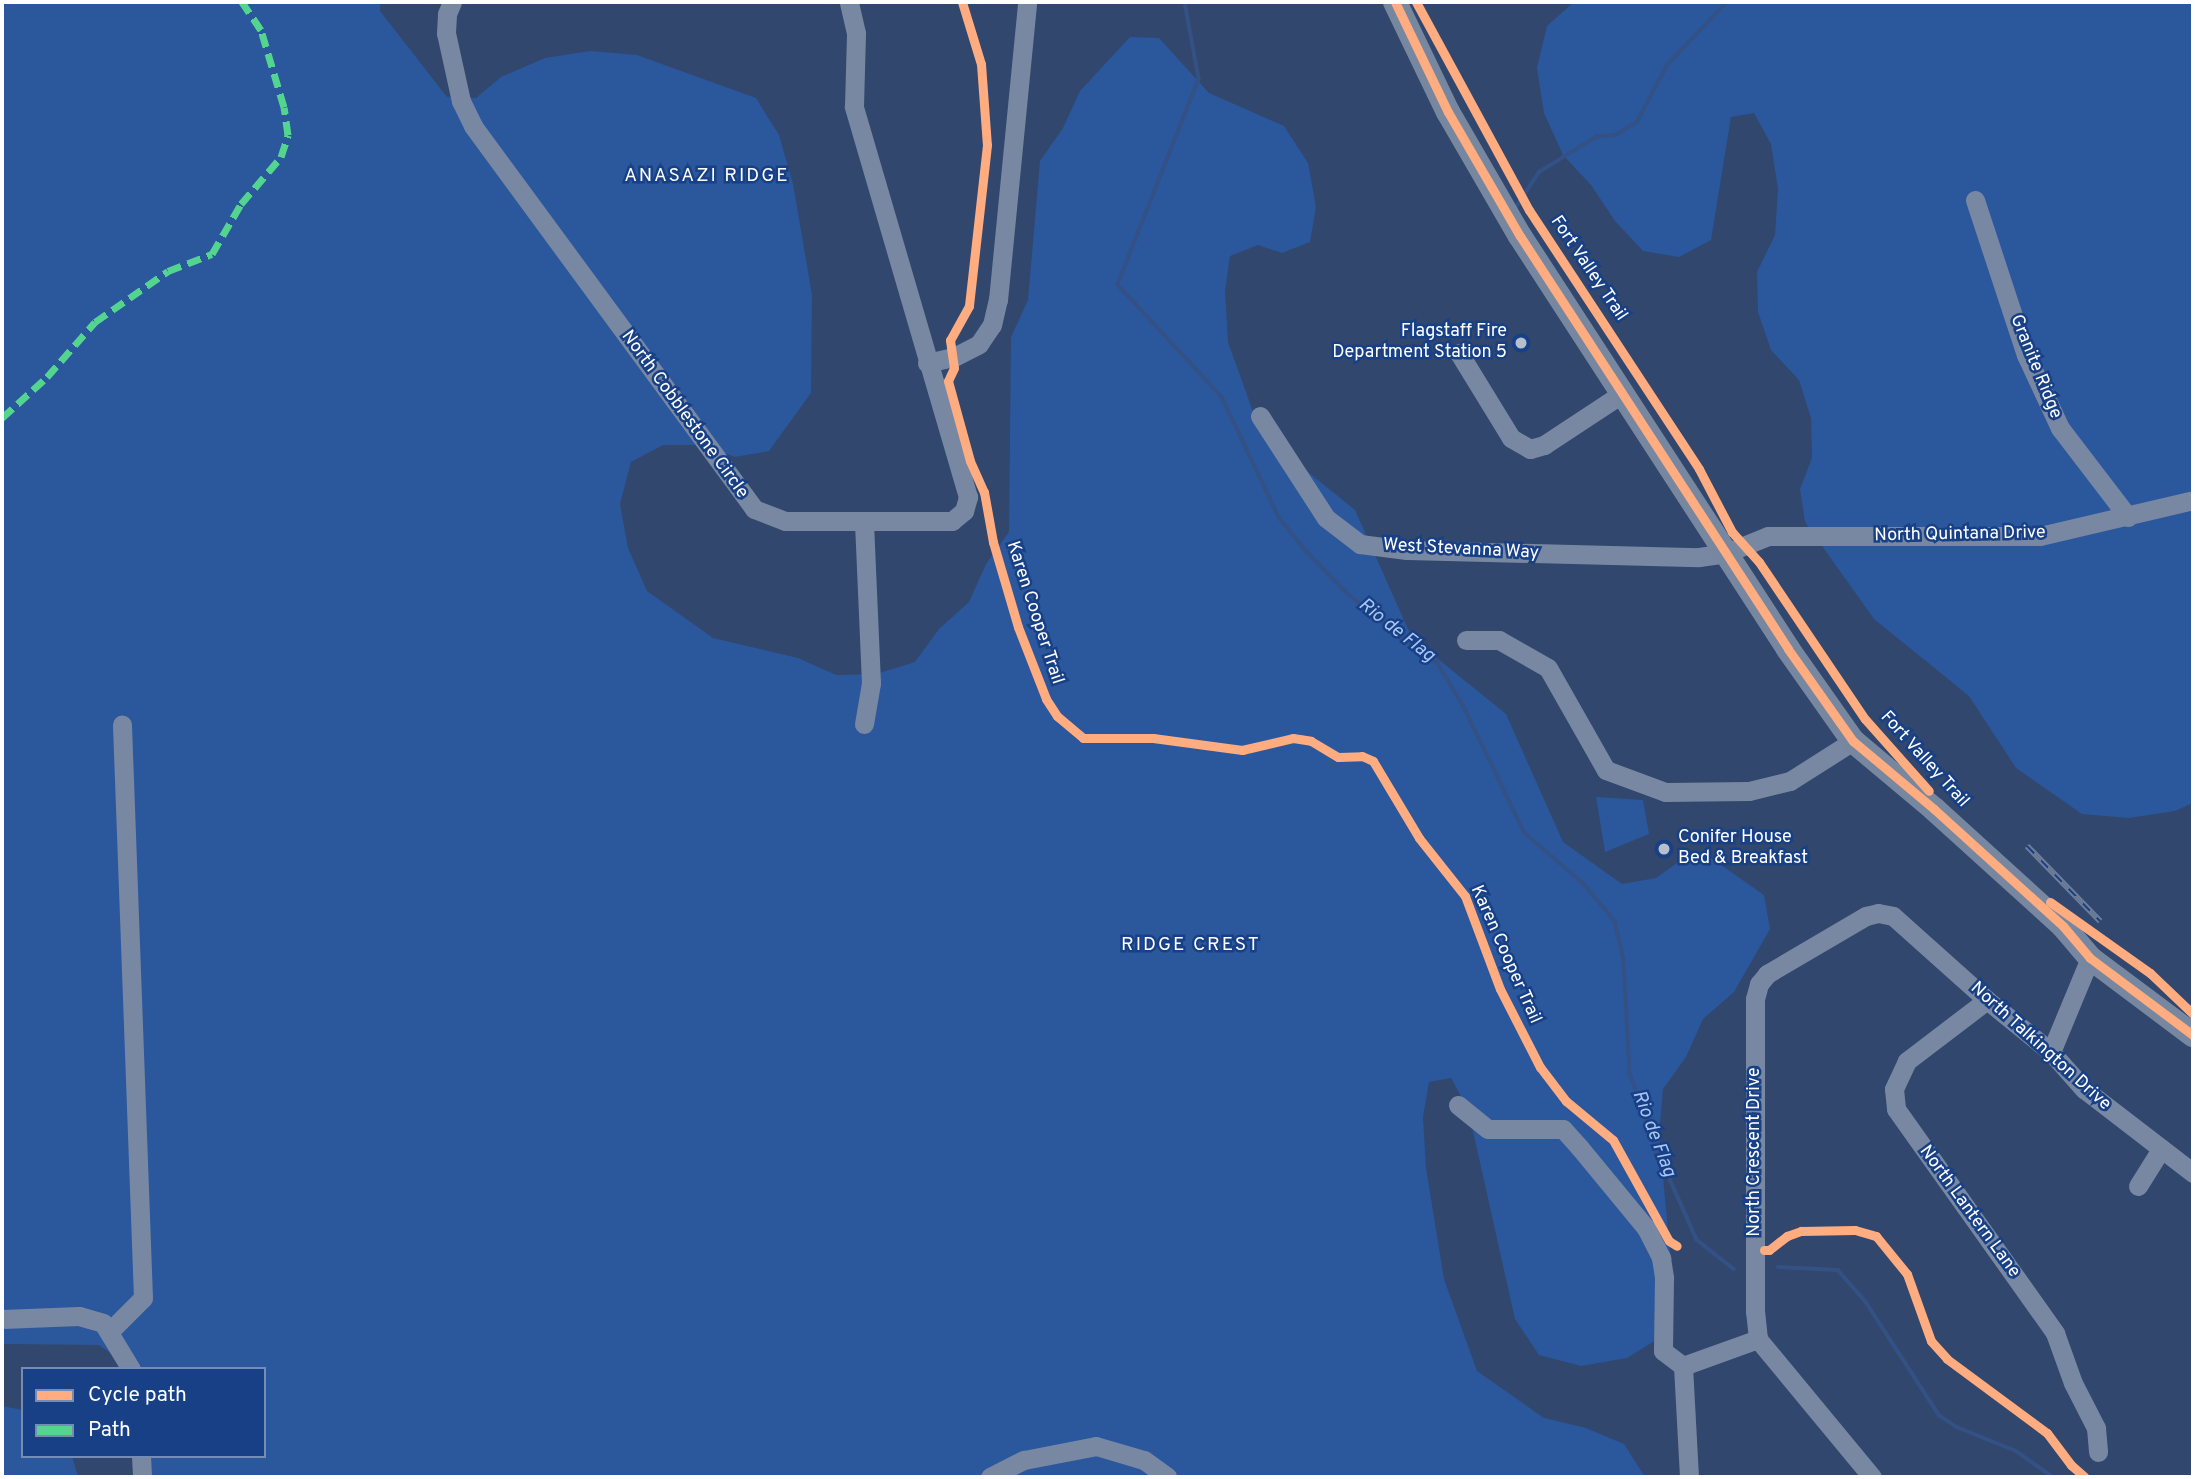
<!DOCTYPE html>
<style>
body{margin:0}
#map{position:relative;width:2195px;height:1479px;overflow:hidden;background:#31476d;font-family:Overpass,sans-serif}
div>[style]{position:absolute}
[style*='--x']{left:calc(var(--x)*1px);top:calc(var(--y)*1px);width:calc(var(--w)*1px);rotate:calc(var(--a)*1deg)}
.green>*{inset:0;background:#2b579d}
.stream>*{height:3.5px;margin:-1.75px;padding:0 1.75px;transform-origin:1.75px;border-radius:1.75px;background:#345185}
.minor>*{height:19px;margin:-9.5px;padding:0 9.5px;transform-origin:9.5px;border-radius:9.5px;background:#7888a3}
.major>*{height:24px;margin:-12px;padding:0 12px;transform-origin:12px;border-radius:12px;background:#7787a0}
.rail>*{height:6px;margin-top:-3px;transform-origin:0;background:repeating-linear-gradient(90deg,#184086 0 10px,#6e7e9b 0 20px);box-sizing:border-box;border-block:2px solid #6e7e9b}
.quiet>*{height:7px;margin-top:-3.5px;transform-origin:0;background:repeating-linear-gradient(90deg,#53d58f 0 14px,transparent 0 21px)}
.cycleway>*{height:9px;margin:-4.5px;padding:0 4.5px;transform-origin:4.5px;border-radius:4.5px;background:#ffac80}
.dots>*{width:19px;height:19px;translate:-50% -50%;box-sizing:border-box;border:4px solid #184086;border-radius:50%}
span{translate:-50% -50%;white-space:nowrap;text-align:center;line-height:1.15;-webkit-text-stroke:5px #184086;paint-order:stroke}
.street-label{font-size:18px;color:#fff}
.poi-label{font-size:18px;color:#fff}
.right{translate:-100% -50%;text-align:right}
.left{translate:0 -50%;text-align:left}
.neighbourhood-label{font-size:19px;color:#fff;letter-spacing:2px}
.water-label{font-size:19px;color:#aac6f4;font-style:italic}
.frame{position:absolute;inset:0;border:4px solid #fff;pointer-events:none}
.legend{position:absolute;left:21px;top:1367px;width:245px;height:91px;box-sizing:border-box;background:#184086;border:2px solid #748cb6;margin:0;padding:9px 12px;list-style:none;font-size:21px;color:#fff}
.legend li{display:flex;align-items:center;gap:14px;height:35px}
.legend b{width:35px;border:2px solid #748cb6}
</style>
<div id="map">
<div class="green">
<div style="clip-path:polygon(2px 2px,380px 2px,380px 11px,447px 97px,476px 98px,501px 77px,545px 58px,590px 51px,637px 55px,756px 98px,779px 135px,793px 184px,812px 295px,811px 393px,769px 451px,735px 457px,704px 445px,663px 445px,631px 462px,620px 504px,628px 548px,647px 591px,713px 638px,798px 658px,836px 675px,876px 674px,915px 662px,939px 629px,969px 602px,986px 564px,1009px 532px,1011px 337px,1028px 300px,1040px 161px,1063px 128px,1080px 91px,1130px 37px,1159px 38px,1209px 93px,1284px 126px,1308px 163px,1316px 207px,1310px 242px,1282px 253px,1258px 245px,1230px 256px,1225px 291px,1228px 342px,1261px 434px,1355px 510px,1412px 638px,1506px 714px,1563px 842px,1622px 884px,1656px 878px,1677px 863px,1711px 858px,1764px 895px,1770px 929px,1734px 992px,1703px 1019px,1686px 1057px,1663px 1089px,1659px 1135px,1674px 1293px,1664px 1335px,1627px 1358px,1581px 1366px,1539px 1355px,1515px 1319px,1468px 1109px,1451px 1078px,1429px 1082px,1423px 1117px,1426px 1168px,1444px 1279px,1477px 1371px,1544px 1418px,1586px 1428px,1624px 1444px,1645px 1477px,150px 1477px,151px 1456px,264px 1456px,264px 1369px,133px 1369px,99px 1345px,2px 1344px)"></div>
<div style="clip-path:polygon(1574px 2px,2193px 2px,2193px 803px,2175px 811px,2129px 818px,2082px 814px,2016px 768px,1969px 696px,1874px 619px,1805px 522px,1800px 489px,1812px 458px,1811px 418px,1799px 380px,1771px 350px,1758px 312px,1757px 272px,1775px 235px,1778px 189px,1771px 144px,1754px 113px,1731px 117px,1711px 240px,1679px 257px,1643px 251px,1615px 221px,1591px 185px,1563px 155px,1544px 113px,1537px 68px,1547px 26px)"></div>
<div style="clip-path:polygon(1596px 797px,1643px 800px,1649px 834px,1605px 852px)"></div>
<div style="clip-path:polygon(2px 1406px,23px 1410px,23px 1456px,72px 1456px,78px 1477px,2px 1477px)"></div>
</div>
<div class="stream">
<div style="--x:1185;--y:2;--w:78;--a:79.7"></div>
<div style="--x:1199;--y:79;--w:221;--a:111.5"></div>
<div style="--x:1118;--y:285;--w:153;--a:47.1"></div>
<div style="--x:1222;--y:397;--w:133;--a:64.6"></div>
<div style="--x:1279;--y:517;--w:45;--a:51.3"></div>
<div style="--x:1307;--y:552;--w:54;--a:45.7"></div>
<div style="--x:1345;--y:591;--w:73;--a:40"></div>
<div style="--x:1401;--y:638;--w:43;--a:33.7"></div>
<div style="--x:1437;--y:662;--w:52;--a:59"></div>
<div style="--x:1464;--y:707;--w:140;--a:64.2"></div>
<div style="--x:1525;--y:833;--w:77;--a:40.8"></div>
<div style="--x:1583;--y:883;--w:50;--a:49.9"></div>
<div style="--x:1615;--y:921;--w:40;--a:77"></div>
<div style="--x:1624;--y:960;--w:113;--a:87"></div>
<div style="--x:1630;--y:1073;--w:82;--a:70.7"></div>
<div style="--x:1657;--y:1150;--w:98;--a:66"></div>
<div style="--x:1697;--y:1240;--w:47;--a:38.1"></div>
<div style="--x:1516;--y:207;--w:42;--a:-56.7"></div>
<div style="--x:1539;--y:172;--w:67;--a:-31.6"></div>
<div style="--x:1596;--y:137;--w:20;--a:-6"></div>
<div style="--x:1616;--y:135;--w:25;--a:-32"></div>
<div style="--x:1637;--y:122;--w:64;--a:-62.2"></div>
<div style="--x:1667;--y:65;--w:87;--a:-46.4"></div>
<div style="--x:1778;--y:1267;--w:60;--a:2.9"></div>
<div style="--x:1838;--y:1270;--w:43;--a:48.8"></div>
<div style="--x:1866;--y:1302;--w:135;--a:57.1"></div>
<div style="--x:1939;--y:1415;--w:22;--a:34"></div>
<div style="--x:1957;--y:1427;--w:64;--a:22.1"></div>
<div style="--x:2016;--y:1451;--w:45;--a:35.1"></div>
</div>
<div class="minor">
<div style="--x:452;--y:2;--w:13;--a:113"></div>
<div style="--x:447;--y:14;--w:19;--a:93"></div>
<div style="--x:446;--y:33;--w:70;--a:77.6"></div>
<div style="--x:461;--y:101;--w:28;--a:64"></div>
<div style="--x:473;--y:126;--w:475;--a:53.7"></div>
<div style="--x:754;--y:509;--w:33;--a:21"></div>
<div style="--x:785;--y:521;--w:167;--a:0"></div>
<div style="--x:952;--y:521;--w:16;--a:-40"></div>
<div style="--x:964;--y:511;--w:15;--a:-74"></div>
<div style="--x:968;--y:497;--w:407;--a:-106.3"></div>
<div style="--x:854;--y:106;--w:73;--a:-88.4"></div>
<div style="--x:856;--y:33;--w:32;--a:-103"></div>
<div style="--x:1975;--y:200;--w:163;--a:71.8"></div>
<div style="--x:2026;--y:355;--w:81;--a:65"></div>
<div style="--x:2060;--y:428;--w:112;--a:52.6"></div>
<div style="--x:1459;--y:353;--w:100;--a:58.5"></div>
<div style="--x:1511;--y:438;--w:22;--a:30"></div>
<div style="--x:1530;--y:449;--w:15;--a:-16"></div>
<div style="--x:1544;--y:445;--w:95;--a:-33.4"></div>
<div style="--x:927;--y:363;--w:28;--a:-13"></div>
<div style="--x:954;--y:357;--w:28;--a:-27"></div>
<div style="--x:979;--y:344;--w:23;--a:-56"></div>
<div style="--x:992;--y:325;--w:26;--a:-77"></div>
<div style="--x:998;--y:300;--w:299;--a:-84.4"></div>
<div style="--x:1260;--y:416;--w:121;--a:57.1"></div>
<div style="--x:1326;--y:518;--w:43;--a:37.4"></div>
<div style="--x:1360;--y:544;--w:47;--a:7.3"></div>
<div style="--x:1407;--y:550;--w:292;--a:1.4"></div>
<div style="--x:1699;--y:557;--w:27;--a:-8"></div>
<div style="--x:1726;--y:553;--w:45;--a:-22"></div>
<div style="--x:1768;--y:536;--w:272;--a:0"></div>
<div style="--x:2040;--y:536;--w:157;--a:-13.2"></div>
<div style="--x:1466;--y:640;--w:33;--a:0"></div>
<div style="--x:1499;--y:640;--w:56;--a:29.7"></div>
<div style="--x:1548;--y:668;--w:117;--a:60.4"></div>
<div style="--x:1606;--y:770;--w:63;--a:20.4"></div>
<div style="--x:1665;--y:792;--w:84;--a:-0.7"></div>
<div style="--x:1749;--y:791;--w:42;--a:-13.7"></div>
<div style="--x:1790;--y:781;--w:75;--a:-32.4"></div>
<div style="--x:864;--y:724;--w:42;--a:-80.3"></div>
<div style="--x:871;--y:683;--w:161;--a:-92.5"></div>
<div style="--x:1987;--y:1000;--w:101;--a:142.7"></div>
<div style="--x:1907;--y:1061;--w:31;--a:115"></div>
<div style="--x:1894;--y:1089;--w:20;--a:84"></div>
<div style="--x:1896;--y:1109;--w:275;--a:54.6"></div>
<div style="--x:2055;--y:1333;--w:53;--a:70.2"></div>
<div style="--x:2073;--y:1383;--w:51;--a:62.9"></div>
<div style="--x:2096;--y:1428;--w:24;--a:85"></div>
<div style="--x:2051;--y:1052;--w:102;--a:-67.5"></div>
<div style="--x:1458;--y:1105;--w:38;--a:39"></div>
<div style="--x:1488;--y:1129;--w:75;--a:0"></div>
<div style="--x:1563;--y:1129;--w:25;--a:48"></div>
<div style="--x:1580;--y:1148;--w:104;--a:50.5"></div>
<div style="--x:1646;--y:1228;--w:34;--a:63"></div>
<div style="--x:1661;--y:1258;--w:20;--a:81"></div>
<div style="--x:1664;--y:1278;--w:73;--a:90.8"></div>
<div style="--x:1663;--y:1351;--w:25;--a:37"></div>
<div style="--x:1683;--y:1366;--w:80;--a:-19.8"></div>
<div style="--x:2138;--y:1186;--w:44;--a:-58.1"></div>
<div style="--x:2;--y:1319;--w:77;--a:-2.2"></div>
<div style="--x:79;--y:1316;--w:25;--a:16"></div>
<div style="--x:103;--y:1323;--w:54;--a:58.7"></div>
<div style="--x:109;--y:1332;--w:48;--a:-45"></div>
<div style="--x:143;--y:1298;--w:574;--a:-92.1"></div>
<div style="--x:1683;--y:1366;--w:111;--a:86.9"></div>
<div style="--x:141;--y:1456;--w:21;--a:87"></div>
<div style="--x:990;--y:1477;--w:38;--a:-27"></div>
<div style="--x:1024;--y:1460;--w:73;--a:-11"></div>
<div style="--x:1096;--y:1446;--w:50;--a:16.3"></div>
<div style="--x:1144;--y:1460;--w:29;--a:36"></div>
<div style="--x:1872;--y:1477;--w:179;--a:-129.6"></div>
<div style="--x:1758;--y:1339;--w:27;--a:-96"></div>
<div style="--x:1755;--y:1312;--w:313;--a:-90"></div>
<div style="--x:1755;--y:999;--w:16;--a:-75"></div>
<div style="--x:1759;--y:984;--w:13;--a:-51"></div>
<div style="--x:1767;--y:974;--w:115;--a:-30.4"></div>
<div style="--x:1866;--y:916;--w:12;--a:-14"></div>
<div style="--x:1878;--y:913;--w:15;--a:11"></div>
<div style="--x:1893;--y:916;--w:126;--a:41.8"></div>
<div style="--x:1987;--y:1000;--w:82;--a:39.1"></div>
<div style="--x:2051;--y:1052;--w:50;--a:48.3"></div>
<div style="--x:2084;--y:1089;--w:138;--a:37.6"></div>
</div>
<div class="major">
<div style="--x:1395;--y:2;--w:122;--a:64.3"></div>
<div style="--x:1448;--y:112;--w:143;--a:59.9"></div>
<div style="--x:1520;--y:236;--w:492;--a:57"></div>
<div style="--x:1788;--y:649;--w:113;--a:54.8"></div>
<div style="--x:1853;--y:741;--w:106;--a:40"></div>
<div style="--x:1934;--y:809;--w:174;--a:42.2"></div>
<div style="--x:2063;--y:926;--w:42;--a:49.8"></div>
<div style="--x:2090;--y:958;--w:129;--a:36.8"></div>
</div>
<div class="rail">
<div style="--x:2027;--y:846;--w:105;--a:45.8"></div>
</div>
<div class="quiet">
<div style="--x:2;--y:418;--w:61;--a:-42.3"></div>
<div style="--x:47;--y:377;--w:73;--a:-48.9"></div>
<div style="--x:95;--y:322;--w:89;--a:-34.9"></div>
<div style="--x:168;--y:271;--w:47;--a:-21.1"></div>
<div style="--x:212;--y:254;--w:58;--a:-59.9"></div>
<div style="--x:241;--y:204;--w:62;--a:-49.6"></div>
<div style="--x:281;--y:157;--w:23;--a:-72"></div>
<div style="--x:288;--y:135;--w:28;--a:-98"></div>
<div style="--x:284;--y:107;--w:80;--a:-106.6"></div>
<div style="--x:261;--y:30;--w:34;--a:-124"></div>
</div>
<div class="cycleway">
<div style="--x:962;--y:2;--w:65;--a:73"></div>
<div style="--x:981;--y:64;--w:81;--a:85.8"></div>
<div style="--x:987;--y:145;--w:162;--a:96.4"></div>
<div style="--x:969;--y:306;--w:39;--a:119"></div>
<div style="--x:950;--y:340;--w:28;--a:82"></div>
<div style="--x:954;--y:368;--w:14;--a:115"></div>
<div style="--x:948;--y:381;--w:83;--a:74.6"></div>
<div style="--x:970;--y:461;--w:34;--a:66"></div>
<div style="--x:984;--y:492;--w:51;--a:79.8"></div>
<div style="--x:993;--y:542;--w:89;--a:73.6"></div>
<div style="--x:1018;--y:627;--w:77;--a:68.7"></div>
<div style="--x:1046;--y:699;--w:20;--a:57"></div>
<div style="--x:1057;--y:716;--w:34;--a:40"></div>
<div style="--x:1083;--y:738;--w:70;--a:0"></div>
<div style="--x:1153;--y:738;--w:90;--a:7.7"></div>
<div style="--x:1242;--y:750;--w:52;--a:-13.2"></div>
<div style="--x:1293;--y:738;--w:18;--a:9"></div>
<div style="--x:1311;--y:741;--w:31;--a:31"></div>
<div style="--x:1338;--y:757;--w:24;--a:-2"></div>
<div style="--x:1362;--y:756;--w:12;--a:24"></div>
<div style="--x:1373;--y:761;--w:90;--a:59.1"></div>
<div style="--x:1419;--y:838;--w:74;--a:51.6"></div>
<div style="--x:1465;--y:896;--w:99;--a:69.4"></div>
<div style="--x:1500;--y:989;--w:88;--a:62.9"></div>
<div style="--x:1540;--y:1067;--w:43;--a:52.6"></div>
<div style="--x:1566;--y:1101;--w:61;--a:39.7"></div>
<div style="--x:1613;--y:1140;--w:115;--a:61"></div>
<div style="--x:1669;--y:1241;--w:9;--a:32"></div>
<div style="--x:1395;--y:2;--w:122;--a:64.3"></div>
<div style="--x:1448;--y:112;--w:143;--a:59.9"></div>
<div style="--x:1520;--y:236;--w:492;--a:57"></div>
<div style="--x:1788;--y:649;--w:113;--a:54.8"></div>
<div style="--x:1853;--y:741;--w:106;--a:40"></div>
<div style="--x:1934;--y:809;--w:174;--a:42.2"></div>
<div style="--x:2063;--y:926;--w:42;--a:49.8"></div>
<div style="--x:2090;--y:958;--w:129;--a:36.8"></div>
<div style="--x:1416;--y:2;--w:237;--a:61.5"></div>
<div style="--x:1529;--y:210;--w:310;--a:56.7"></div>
<div style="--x:1699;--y:469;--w:71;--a:62.4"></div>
<div style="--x:1732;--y:532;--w:40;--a:48"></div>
<div style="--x:1759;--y:562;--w:189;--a:56"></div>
<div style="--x:1865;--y:719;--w:96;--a:48.4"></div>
<div style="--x:2050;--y:902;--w:123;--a:35.4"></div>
<div style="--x:2150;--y:973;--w:59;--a:43.6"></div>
<div style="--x:1764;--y:1250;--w:5;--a:0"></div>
<div style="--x:1769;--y:1250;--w:23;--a:-38"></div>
<div style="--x:1787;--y:1236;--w:15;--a:-20"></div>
<div style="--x:1801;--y:1231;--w:54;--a:-1.1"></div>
<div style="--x:1855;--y:1230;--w:22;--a:16"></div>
<div style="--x:1876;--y:1236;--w:49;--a:50.8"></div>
<div style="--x:1907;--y:1274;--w:71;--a:70.3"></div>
<div style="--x:1931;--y:1341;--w:24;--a:48"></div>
<div style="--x:1947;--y:1359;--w:124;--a:36.5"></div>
<div style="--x:2047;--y:1433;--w:40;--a:53"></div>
<div style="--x:2071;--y:1465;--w:18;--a:41"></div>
</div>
<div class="dots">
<div style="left:1521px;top:343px;background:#b7bfcc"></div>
<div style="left:1664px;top:849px;background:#b7bfcc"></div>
</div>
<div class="street-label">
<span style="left:1588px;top:269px;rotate:56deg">Fort Valley Trail</span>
<span style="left:2035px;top:367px;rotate:68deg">Granite Ridge</span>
<span style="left:684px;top:415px;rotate:54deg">North Cobblestone Circle</span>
<span style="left:1960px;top:535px;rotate:-1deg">North Quintana Drive</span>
<span style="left:1461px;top:550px;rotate:3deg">West Stevanna Way</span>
<span style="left:1034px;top:613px;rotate:72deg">Karen Cooper Trail</span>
<span style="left:1924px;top:760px;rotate:48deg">Fort Valley Trail</span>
<span style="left:1505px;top:955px;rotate:66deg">Karen Cooper Trail</span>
<span style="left:2040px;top:1047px;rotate:42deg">North Talkington Drive</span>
<span style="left:1755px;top:1152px;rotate:-90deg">North Crescent Drive</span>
<span style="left:1969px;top:1212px;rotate:54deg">North Lantern Lane</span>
</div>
<div class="poi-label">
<span class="right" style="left:1507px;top:343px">Flagstaff Fire<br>Department Station 5</span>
<span class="left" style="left:1678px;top:849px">Conifer House<br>Bed &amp; Breakfast</span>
</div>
<div class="neighbourhood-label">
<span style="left:707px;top:177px">ANASAZI RIDGE</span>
<span style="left:1191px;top:946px">RIDGE CREST</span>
</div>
<div class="water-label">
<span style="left:1396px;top:631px;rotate:38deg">Rio de Flag</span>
<span style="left:1653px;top:1134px;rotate:69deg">Rio de Flag</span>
</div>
<div class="frame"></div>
<ul class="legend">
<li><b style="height:9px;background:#ffac80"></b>Cycle path</li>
<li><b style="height:9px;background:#53d58f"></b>Path</li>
</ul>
</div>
